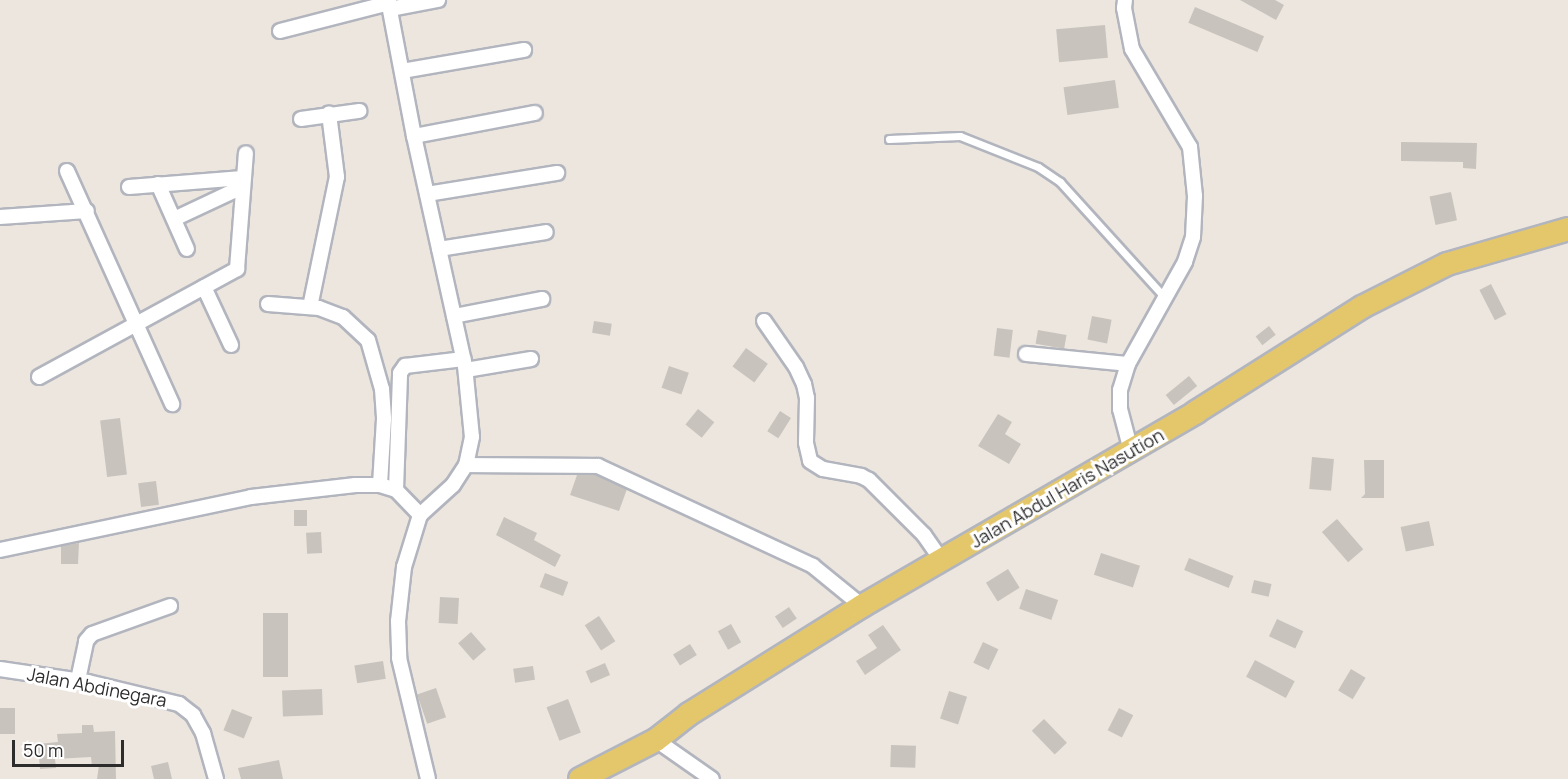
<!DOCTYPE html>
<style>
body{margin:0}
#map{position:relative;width:1568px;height:779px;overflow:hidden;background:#ece6df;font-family:Manrope,sans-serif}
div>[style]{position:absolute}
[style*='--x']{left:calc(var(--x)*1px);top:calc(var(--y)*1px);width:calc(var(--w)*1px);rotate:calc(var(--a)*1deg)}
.building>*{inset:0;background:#c8c4bd;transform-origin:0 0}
.roads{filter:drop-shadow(2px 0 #b2b5be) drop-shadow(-2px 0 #b2b5be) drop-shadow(0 2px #b2b5be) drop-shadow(0 -2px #b2b5be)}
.service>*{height:7px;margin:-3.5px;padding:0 3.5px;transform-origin:3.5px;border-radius:3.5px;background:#fff}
.minor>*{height:14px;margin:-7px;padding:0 7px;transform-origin:7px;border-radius:7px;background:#fff}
.primary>*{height:22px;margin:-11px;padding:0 11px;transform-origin:11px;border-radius:11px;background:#e5c76b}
span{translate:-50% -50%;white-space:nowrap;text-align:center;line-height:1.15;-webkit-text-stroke:6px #fff;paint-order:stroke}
.street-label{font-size:18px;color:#2c2c2c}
.scale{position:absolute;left:12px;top:740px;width:112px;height:27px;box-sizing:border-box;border:3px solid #2c2c2c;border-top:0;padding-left:8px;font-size:18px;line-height:21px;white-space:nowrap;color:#2c2c2c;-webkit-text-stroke:4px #fff;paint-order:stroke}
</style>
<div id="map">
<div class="building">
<div style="clip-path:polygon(1240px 0,1275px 0,1284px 5px,1276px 20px)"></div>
<div style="left:1195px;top:7px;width:75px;height:17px;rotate:23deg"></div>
<div style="left:1105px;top:25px;width:33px;height:49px;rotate:85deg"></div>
<div style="left:1115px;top:80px;width:28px;height:52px;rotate:82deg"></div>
<div style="clip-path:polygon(1401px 142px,1477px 143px,1476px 169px,1463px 168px,1463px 162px,1401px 161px)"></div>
<div style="left:1451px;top:192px;width:29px;height:22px;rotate:78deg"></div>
<div style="left:1491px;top:284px;width:34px;height:13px;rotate:63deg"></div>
<div style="left:1092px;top:316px;width:20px;height:24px;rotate:11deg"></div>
<div style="left:594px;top:321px;width:18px;height:12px;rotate:9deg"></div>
<div style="left:1269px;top:326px;width:11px;height:17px;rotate:52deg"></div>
<div style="left:997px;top:328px;width:16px;height:28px;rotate:7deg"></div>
<div style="left:1038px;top:330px;width:29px;height:14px;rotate:10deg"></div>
<div style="left:746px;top:348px;width:27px;height:23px;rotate:36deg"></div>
<div style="left:669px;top:366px;width:21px;height:23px;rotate:19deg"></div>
<div style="left:1189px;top:376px;width:13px;height:30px;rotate:51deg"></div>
<div style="left:698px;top:409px;width:21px;height:20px;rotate:39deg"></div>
<div style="left:780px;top:411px;width:13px;height:24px;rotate:32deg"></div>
<div style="clip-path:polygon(998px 414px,1012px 422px,1005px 434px,1021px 444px,1009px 464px,978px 446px)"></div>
<div style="left:120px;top:418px;width:57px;height:20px;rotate:83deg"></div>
<div style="left:1312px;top:457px;width:22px;height:32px;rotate:5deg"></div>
<div style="clip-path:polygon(1364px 460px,1384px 460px,1384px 498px,1361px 498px,1365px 494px)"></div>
<div style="clip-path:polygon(577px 475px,596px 475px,627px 489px,619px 511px,570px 495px)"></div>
<div style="left:156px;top:481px;width:24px;height:18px;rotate:83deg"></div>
<div style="left:294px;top:510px;width:13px;height:16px"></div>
<div style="clip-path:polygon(504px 517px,537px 533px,534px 540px,561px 555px,555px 567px,496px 535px)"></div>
<div style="left:1337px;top:519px;width:40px;height:20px;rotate:49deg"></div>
<div style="left:1429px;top:521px;width:25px;height:29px;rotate:78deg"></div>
<div style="left:321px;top:532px;width:21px;height:15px;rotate:87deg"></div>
<div style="clip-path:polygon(79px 543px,78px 564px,61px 564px,61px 546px)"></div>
<div style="left:1101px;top:553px;width:41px;height:23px;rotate:18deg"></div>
<div style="left:1189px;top:558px;width:48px;height:13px;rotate:22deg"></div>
<div style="left:1008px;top:569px;width:22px;height:26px;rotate:58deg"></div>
<div style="left:545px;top:573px;width:25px;height:15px;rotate:21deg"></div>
<div style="left:1254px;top:580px;width:18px;height:13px;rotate:13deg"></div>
<div style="left:1026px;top:589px;width:34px;height:21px;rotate:19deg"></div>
<div style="left:440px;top:597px;width:19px;height:26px;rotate:3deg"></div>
<div style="left:789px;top:607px;width:14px;height:17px;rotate:56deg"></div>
<div style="left:263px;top:613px;width:25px;height:64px"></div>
<div style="left:599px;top:616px;width:30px;height:17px;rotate:57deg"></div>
<div style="left:1277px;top:619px;width:29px;height:19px;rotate:25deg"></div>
<div style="left:731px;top:624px;width:21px;height:15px;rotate:61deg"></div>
<div style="clip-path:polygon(883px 625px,901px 650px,865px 675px,856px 661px,877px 648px,868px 635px)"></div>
<div style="left:471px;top:632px;width:23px;height:17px;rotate:49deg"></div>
<div style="left:983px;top:642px;width:17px;height:23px;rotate:25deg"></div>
<div style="left:690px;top:644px;width:13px;height:20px;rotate:58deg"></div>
<div style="left:1255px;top:660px;width:45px;height:19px;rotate:28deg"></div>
<div style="left:383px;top:661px;width:18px;height:29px;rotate:81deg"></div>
<div style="left:605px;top:663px;width:13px;height:21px;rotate:67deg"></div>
<div style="left:533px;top:666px;width:14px;height:20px;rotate:82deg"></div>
<div style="left:1351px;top:669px;width:17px;height:25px;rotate:31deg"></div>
<div style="left:436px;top:688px;width:31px;height:20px;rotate:71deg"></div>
<div style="left:322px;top:689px;width:26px;height:40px;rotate:88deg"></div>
<div style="left:949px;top:691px;width:19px;height:29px;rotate:18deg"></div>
<div style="left:568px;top:699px;width:36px;height:23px;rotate:69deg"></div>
<div style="left:0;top:708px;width:15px;height:26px"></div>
<div style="left:1119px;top:708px;width:16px;height:25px;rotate:27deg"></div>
<div style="left:232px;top:709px;width:22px;height:23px;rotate:22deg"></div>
<div style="left:1044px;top:719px;width:33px;height:17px;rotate:46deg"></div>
<div style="clip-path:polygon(82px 725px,93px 725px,94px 732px,115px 731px,116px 779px,97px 779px,99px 765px,92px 766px,91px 757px,55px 759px,56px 768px,40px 769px,38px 744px,58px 742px,57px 734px,82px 733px)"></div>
<div style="left:891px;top:745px;width:25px;height:22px;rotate:2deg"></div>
<div style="clip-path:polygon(279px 760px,283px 779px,241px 779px,238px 768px)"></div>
<div style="clip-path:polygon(168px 762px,172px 779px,154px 779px,151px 766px)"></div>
</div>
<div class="roads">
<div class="service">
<div style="--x:889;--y:139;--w:71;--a:-2.4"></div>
<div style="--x:960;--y:136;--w:84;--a:21.7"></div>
<div style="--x:1038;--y:167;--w:27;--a:34"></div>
<div style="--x:1060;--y:182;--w:156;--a:47.8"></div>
</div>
<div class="minor">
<div style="--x:388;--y:0;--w:138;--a:79.2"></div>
<div style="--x:414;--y:136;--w:236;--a:77.5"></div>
<div style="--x:465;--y:366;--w:71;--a:84.4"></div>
<div style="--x:472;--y:437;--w:29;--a:102"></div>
<div style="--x:466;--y:465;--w:24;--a:123"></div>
<div style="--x:453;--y:485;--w:45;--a:137.7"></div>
<div style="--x:420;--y:515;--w:54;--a:107.1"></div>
<div style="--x:404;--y:567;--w:54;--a:96.3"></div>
<div style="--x:398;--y:621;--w:37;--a:88"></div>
<div style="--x:399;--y:658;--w:124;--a:76.5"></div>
<div style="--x:1125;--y:0;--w:8;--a:97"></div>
<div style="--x:1124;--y:8;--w:42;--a:79"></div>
<div style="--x:1132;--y:49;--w:114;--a:59.4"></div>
<div style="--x:1190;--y:147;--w:49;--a:84.2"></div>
<div style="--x:1195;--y:196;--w:41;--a:92.8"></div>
<div style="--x:1193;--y:237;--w:26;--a:108"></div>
<div style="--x:1185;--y:262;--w:117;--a:119.2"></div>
<div style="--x:1128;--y:364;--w:27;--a:107"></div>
<div style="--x:1120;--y:390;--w:19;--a:90"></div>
<div style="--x:1120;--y:409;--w:43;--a:75.3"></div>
<div style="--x:390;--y:9;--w:49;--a:-10.6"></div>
<div style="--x:280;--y:31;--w:113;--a:-14.4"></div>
<div style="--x:402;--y:71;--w:124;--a:-9.8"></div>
<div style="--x:301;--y:119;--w:59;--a:-7.9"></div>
<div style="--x:414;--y:136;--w:123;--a:-10.8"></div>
<div style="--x:67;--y:171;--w:256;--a:65.7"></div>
<div style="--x:158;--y:184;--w:71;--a:66"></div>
<div style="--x:129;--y:187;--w:114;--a:-4.5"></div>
<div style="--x:427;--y:194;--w:132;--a:-9.2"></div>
<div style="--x:0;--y:217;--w:87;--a:-3.9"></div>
<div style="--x:174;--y:219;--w:75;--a:-25.2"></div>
<div style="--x:439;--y:249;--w:108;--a:-9"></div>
<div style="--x:204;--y:287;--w:64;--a:65"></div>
<div style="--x:268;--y:304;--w:51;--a:4.5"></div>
<div style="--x:319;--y:308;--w:26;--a:21"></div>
<div style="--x:343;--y:317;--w:34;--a:43"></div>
<div style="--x:368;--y:340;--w:51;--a:74.1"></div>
<div style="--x:382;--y:389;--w:30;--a:86"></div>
<div style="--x:384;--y:419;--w:66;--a:93.5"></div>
<div style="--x:310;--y:307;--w:133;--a:-78.3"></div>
<div style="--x:337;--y:177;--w:64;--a:-97.2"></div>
<div style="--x:454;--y:316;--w:90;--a:-10.9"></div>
<div style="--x:764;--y:321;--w:56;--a:55.2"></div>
<div style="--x:796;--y:367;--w:19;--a:65"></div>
<div style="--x:804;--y:384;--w:14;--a:78"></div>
<div style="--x:807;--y:398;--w:45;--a:91.3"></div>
<div style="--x:806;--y:443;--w:18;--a:77"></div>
<div style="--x:810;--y:461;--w:15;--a:32"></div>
<div style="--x:823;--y:469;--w:39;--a:10"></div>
<div style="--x:861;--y:476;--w:9;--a:27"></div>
<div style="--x:869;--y:480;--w:78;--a:45"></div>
<div style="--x:924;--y:535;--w:32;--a:55"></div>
<div style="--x:1026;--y:354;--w:102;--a:5.6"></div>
<div style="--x:466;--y:370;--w:66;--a:-9.6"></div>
<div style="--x:39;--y:377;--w:226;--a:-28.6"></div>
<div style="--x:237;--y:269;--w:116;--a:-85.6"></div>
<div style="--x:466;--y:465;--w:132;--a:0.4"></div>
<div style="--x:598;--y:466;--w:237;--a:24.9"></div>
<div style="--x:813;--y:566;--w:63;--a:39.2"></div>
<div style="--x:396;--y:490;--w:117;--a:-88"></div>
<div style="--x:400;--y:373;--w:9;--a:-54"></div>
<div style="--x:405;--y:366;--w:59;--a:-6.8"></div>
<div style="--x:0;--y:550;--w:257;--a:-11.9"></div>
<div style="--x:251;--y:497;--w:105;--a:-6.6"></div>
<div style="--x:355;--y:485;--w:25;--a:0"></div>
<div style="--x:380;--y:485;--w:17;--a:17"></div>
<div style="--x:396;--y:490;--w:35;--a:46"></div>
<div style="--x:0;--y:669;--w:89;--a:8.4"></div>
<div style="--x:88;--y:682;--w:94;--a:13.6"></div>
<div style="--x:179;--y:704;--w:18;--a:38"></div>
<div style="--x:193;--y:715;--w:21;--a:61"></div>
<div style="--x:203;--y:733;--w:48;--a:74.2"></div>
<div style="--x:78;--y:680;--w:40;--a:-78"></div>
<div style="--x:86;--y:641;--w:9;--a:-49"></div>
<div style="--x:92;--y:634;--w:83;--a:-19.7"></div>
<div style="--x:656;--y:740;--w:68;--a:34.9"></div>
</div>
<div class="primary">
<div style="--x:580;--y:779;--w:85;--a:-27.2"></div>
<div style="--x:656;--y:740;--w:42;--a:-38.2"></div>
<div style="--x:689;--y:714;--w:204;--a:-32"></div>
<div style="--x:862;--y:606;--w:386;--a:-30.1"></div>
<div style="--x:1196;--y:412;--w:196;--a:-32.3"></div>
<div style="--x:1362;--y:307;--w:95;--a:-26.8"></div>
<div style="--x:1447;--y:264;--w:126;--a:-16.1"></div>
</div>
</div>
<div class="street-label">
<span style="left:1067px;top:488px;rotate:-30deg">Jalan Abdul Haris Nasution</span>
<span style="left:97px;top:687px;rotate:11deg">Jalan Abdinegara</span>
</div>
<div class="scale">50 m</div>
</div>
